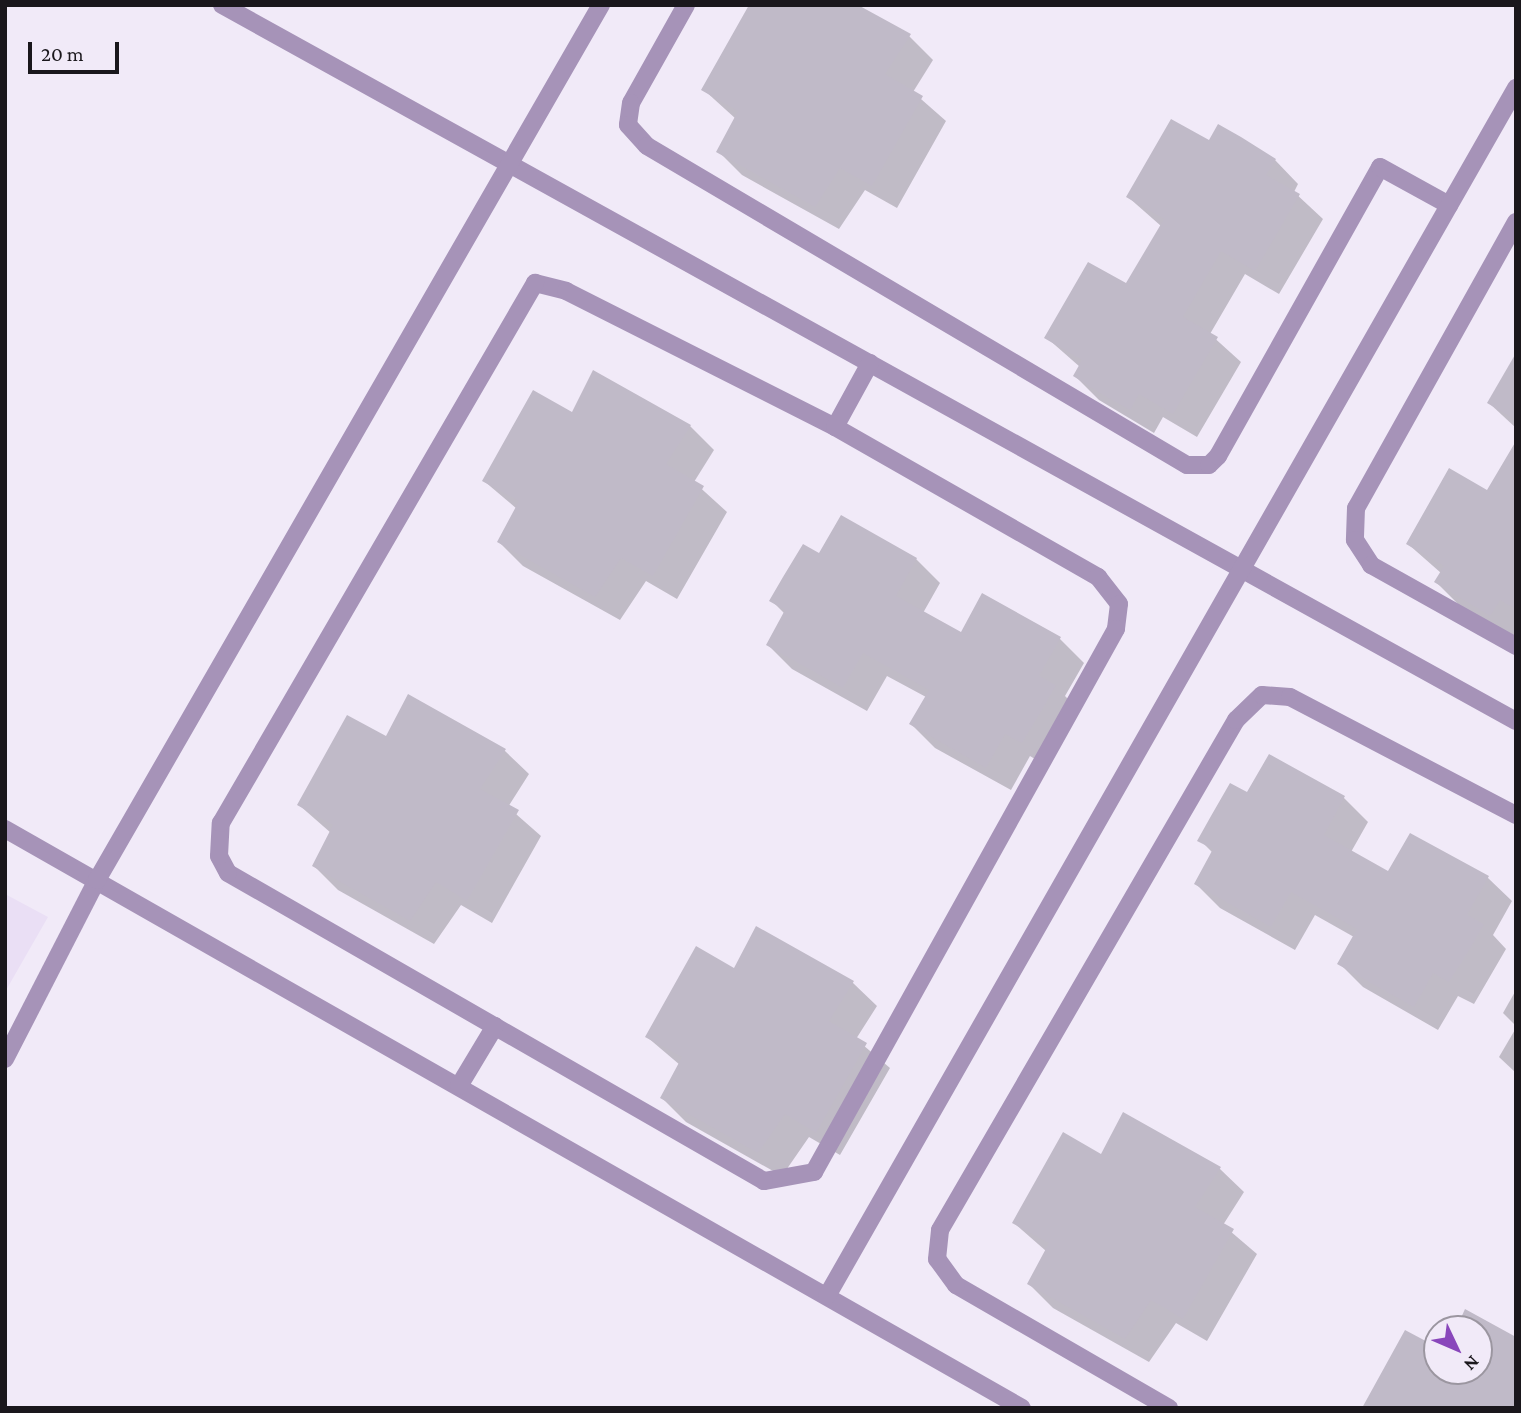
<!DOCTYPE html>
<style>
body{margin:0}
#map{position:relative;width:1521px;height:1413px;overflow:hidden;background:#f1eaf8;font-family:"Crimson Pro",serif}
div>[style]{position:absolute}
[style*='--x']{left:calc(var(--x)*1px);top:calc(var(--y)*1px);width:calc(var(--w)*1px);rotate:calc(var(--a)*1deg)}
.built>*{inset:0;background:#eadff5}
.shadow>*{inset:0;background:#0003}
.building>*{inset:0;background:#c0bac8}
.street>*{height:18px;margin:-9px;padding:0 9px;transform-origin:9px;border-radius:9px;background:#a693b8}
span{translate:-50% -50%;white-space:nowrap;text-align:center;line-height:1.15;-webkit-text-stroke:5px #f1eaf8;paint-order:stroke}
.frame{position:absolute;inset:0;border:7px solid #1a171c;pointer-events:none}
.north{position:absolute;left:1423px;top:1315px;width:70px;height:70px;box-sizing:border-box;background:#f1eaf8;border:2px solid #9b96a0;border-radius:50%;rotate:134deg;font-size:19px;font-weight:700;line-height:28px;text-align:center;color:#1a171c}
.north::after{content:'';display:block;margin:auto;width:24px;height:32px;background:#8947bb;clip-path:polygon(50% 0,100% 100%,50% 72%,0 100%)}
.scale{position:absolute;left:28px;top:42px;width:91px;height:32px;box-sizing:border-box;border:4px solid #1a171c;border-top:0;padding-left:9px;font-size:21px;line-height:24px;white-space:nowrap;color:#1a171c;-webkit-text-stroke:5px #f1eaf8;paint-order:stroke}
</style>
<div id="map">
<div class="built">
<div style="clip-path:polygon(5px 894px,48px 917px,5px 992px)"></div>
</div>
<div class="shadow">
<div style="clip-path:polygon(909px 36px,933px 60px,913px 92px,946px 121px,897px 208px,865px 190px,839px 229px,742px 175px,718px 151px,736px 119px,704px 90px)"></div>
<div style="clip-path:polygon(1209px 143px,1275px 160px,1298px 184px,1294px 192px,1323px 219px,1279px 294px,1245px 274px,1210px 334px,1241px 362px,1197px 437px,1163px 417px,1154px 433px,1099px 400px,1075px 376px,1080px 367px,1047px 338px,1127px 286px,1161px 226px,1128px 197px)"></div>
<div style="clip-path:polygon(1516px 357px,1516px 428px,1489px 403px)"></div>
<div style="clip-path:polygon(594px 373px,690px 426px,714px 450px,694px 482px,727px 512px,677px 599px,646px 581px,620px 620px,523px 566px,499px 542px,517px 509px,484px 481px,573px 414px)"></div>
<div style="clip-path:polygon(1516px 444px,1516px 637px,1460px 606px,1436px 582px,1441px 573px,1408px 544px,1488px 492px)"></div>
<div style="clip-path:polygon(820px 556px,916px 559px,940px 583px,923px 613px,961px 634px,1060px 639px,1084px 663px,1065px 696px,1079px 710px,1046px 766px,1030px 756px,1011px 790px,935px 748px,911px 724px,926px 697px,887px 676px,867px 711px,792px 669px,768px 645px,785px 614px,772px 601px)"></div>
<div style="clip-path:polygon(387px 739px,505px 751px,529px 774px,508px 807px,541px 836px,492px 923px,461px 905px,434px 944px,338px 890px,314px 866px,331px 833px,299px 805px)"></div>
<div style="clip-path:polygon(1269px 756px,1344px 798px,1368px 822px,1351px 852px,1389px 873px,1488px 878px,1512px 901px,1493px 935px,1506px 949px,1474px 1004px,1458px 996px,1438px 1030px,1363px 987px,1339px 963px,1354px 937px,1315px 915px,1295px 950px,1220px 908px,1196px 884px,1213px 853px,1200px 840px,1247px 795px)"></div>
<div style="clip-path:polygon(757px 929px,853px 983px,877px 1006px,856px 1039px,890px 1068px,840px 1155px,809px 1137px,782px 1176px,686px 1122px,662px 1098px,680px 1065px,647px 1037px,735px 971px)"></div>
<div style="clip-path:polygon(1516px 990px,1516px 1026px,1503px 1013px)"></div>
<div style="clip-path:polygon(1516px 1028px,1516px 1073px,1499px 1057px)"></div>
<div style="clip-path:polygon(1124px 1115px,1220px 1169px,1244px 1192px,1223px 1225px,1257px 1254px,1207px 1341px,1176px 1323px,1149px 1362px,1053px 1308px,1029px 1284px,1046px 1251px,1014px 1223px,1102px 1157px)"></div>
</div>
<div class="building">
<div style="clip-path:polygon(749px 5px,858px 5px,911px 34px,885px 74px,923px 96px,872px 186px,840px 168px,815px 207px,716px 152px,738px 111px,701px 90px)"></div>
<div style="clip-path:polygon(1171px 119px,1209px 140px,1218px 124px,1241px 137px,1276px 159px,1266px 175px,1300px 194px,1255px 271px,1221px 251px,1183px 317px,1218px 337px,1173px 414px,1139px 394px,1130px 410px,1105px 396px,1073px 376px,1082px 360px,1044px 338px,1088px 262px,1126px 283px,1164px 219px,1126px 197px)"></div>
<div style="clip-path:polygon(1516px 353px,1516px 420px,1487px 403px)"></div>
<div style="clip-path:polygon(593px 370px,691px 425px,666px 464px,704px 486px,653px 576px,621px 558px,595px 597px,497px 542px,519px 501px,482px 481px,533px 390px,572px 412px)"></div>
<div style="clip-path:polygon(1516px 441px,1516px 609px,1500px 600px,1490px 616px,1434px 582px,1444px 566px,1406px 544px,1449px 468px,1487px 490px)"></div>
<div style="clip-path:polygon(841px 515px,917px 558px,896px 596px,961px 632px,982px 593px,1061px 637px,1039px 676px,1056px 685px,1043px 708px,1022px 743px,1005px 734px,986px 768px,909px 724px,929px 690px,863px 653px,843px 688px,766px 645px,785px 610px,769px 601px,783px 577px,803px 544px,819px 553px)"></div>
<div style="clip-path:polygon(408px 694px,506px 749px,480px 789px,519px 810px,467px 901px,436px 882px,410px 921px,312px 866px,333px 825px,297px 805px,347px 715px,386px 736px)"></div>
<div style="clip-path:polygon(1269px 754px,1345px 796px,1324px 835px,1388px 871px,1410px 833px,1489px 876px,1467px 915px,1484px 924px,1471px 947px,1449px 982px,1433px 973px,1414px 1007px,1337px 964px,1357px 929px,1291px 892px,1271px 927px,1194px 884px,1213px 849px,1197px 841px,1211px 816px,1230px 783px,1247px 792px)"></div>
<div style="clip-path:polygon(756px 926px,854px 981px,829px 1021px,867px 1043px,816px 1133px,785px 1114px,758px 1153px,660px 1098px,682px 1057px,645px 1037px,696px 946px,734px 968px)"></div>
<div style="clip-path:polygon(1123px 1112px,1221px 1167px,1195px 1207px,1234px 1229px,1183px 1319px,1151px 1300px,1125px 1339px,1027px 1284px,1049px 1243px,1012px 1223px,1063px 1132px,1101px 1154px)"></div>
<div style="clip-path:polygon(1465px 1309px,1516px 1337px,1516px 1408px,1362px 1408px,1405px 1330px,1437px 1347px,1437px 1371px,1479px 1371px,1479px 1329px,1456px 1329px)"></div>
</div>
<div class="street">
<div style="--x:222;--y:5;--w:1479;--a:28.96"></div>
<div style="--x:686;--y:5;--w:112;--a:119.3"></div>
<div style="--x:631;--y:103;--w:22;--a:98"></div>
<div style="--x:628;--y:125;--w:28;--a:48"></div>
<div style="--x:647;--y:146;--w:627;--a:30.57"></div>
<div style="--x:1187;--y:465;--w:22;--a:0"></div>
<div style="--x:1209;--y:465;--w:13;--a:-45"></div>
<div style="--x:1218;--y:456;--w:331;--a:-60.7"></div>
<div style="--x:1380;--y:167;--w:79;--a:28.8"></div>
<div style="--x:1516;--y:222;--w:328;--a:119.2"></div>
<div style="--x:1356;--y:508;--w:32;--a:92"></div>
<div style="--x:1355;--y:540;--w:30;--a:57"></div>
<div style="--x:1371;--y:565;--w:166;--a:29.2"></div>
<div style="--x:535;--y:283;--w:32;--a:14"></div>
<div style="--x:566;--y:291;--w:301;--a:26.8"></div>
<div style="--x:835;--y:427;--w:303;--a:29.7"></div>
<div style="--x:1098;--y:577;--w:34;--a:52"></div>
<div style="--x:1119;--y:604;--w:25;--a:97"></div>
<div style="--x:1116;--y:629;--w:621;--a:119.08"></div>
<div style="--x:814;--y:1172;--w:51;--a:169.8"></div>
<div style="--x:764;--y:1181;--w:618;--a:-150.12"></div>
<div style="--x:228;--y:873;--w:19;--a:-118"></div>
<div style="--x:219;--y:856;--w:33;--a:-87"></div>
<div style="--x:221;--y:823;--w:625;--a:-59.82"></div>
<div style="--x:835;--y:427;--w:73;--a:-61.3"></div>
<div style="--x:5;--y:829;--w:1170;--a:29.65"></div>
<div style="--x:5;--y:1059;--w:201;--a:-62.8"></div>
<div style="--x:97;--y:880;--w:1010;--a:-60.06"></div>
<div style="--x:459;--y:1086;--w:70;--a:-59"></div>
<div style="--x:827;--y:1296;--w:1391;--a:-60.3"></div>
<div style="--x:1169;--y:1408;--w:246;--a:-150"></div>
<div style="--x:956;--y:1285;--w:32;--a:-126"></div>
<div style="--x:937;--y:1259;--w:29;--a:-84"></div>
<div style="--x:940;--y:1230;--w:590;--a:-59.87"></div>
<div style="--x:1236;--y:720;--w:36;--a:-44"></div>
<div style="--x:1262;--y:695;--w:28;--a:4"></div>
<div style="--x:1290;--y:697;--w:255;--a:27.6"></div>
</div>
<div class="frame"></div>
<div class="north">N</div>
<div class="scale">20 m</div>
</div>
